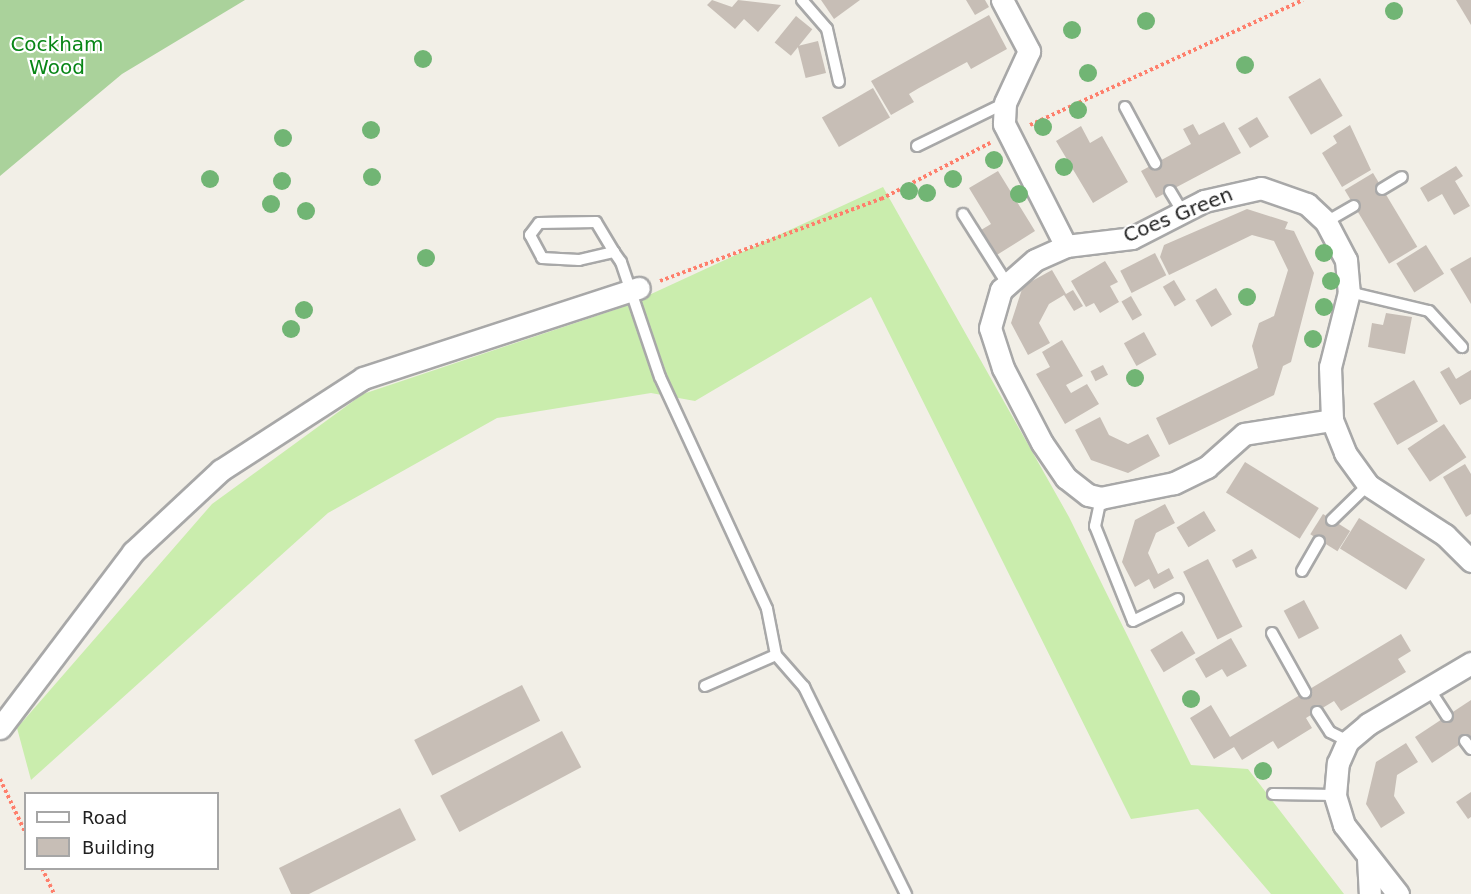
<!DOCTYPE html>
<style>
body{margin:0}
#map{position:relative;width:1471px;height:894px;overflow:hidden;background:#f2efe7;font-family:"DejaVu Sans",sans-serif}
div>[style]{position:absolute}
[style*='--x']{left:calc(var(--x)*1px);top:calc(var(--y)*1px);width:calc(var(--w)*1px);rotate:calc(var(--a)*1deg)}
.grass>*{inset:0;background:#caedad}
.forest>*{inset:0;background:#aad29b}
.building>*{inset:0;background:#c7beb6;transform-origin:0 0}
.path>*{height:4px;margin-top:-2px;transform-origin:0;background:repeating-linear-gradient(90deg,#fe7f6c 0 3px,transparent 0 6px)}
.roads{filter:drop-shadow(2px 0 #a8a8a8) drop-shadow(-2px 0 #a8a8a8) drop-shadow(0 2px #a8a8a8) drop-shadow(0 -2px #a8a8a8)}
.lane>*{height:10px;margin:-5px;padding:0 5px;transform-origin:5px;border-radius:5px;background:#fff}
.street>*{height:21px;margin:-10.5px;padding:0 10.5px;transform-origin:10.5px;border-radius:10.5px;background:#fff}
.trees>*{width:18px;height:18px;margin:-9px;border-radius:50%;background:#71b574}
span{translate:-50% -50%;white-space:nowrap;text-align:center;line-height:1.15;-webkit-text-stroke:4.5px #fff;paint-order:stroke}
.park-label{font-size:20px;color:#088616}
.street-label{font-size:20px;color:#212121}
.legend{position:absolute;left:24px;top:792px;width:195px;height:78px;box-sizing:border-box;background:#fff;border:2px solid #a6a6a6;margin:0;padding:8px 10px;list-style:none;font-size:18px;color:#212121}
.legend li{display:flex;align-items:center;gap:12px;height:30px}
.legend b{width:30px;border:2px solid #a6a6a6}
</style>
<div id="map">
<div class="grass">
<div style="clip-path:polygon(883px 187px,1069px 517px,1191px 765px,1248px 769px,1344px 894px,1271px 894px,1198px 809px,1131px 819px,871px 297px,695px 401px,651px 393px,497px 418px,328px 513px,31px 780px,17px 728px,212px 504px,363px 394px,623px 307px)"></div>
</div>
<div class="forest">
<div style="clip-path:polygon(0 0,245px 0,122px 74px,0 176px)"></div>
</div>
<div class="building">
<div style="clip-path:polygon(712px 0,732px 7px,738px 0,781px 5px,758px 32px,744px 19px,735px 29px,707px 5px)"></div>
<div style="clip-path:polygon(821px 0,860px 0,834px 19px)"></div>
<div style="clip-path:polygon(966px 0,985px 0,989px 7px,975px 15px)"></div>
<div style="clip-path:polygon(1456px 0,1471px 0,1471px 25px)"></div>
<div style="clip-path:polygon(989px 15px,1007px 49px,971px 69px,967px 62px,919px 88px,909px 94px,914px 102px,891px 115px,871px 81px)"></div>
<div style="left:796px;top:16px;width:21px;height:34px;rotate:39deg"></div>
<div style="left:818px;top:41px;width:33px;height:21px;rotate:76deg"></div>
<div style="left:1320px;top:78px;width:44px;height:37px;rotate:59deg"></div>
<div style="left:873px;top:88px;width:34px;height:59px;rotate:60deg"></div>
<div style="left:1257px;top:117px;width:23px;height:22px;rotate:59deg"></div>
<div style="clip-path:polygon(1224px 122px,1241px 153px,1156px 198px,1141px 171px,1191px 144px,1183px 129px,1193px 124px,1199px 135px)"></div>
<div style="clip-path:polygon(1350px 125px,1371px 170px,1342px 187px,1322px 153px,1337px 143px,1333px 136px)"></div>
<div style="clip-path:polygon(1081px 126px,1090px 143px,1102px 136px,1128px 182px,1093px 203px,1056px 141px)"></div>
<div style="clip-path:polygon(1456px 166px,1463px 176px,1455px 181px,1470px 206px,1454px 215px,1442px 194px,1428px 202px,1420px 188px)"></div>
<div style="clip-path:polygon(998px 171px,1035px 231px,992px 258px,976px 233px,991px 224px,969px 188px)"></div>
<div style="left:1373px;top:173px;width:86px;height:33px;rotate:59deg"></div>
<div style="clip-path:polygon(1247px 209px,1288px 222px,1285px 229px,1294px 231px,1314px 273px,1291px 362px,1283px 366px,1274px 395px,1169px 445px,1156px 418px,1258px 368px,1252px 346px,1259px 323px,1274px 316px,1288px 270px,1274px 241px,1252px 235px,1169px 275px,1160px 257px,1164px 245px)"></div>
<div style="left:1426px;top:245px;width:34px;height:35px;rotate:58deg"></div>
<div style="left:1155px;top:253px;width:25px;height:39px;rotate:63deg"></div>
<div style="clip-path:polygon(1471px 257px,1471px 304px,1450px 269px)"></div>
<div style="clip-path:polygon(1105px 261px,1118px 282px,1110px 286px,1119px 302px,1100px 313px,1094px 303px,1086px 307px,1071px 281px)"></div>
<div style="clip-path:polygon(1052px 270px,1066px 294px,1073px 290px,1083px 306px,1074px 311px,1064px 295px,1049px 304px,1039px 323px,1050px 343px,1028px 355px,1011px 323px,1023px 286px)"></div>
<div style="left:1174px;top:280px;width:23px;height:13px;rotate:59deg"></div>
<div style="left:1216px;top:288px;width:31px;height:24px;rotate:59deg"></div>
<div style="left:1131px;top:296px;width:22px;height:11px;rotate:60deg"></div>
<div style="clip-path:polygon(1386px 313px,1412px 317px,1405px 354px,1368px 347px,1372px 323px,1383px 325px)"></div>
<div style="left:1144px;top:332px;width:26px;height:23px;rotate:61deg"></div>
<div style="clip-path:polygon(1062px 340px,1083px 376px,1066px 385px,1071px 393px,1087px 384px,1099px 404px,1065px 424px,1036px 374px,1050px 367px,1042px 352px)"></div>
<div style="left:1103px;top:365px;width:11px;height:14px;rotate:63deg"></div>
<div style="clip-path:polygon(1449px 367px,1456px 379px,1471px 370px,1471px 399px,1460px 405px,1440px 372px)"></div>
<div style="left:1414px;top:380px;width:48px;height:47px;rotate:60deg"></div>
<div style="clip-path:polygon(1100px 417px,1109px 435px,1128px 444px,1148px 434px,1160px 456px,1128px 473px,1091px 460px,1075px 430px)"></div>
<div style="left:1444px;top:424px;width:40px;height:44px;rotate:56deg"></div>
<div style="left:1245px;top:462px;width:87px;height:36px;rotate:32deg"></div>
<div style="clip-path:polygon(1465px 464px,1471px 474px,1471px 514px,1466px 517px,1443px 477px)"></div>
<div style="clip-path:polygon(1165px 504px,1175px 523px,1156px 533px,1148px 553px,1158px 574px,1169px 568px,1174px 578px,1154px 589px,1149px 579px,1135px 587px,1122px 562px,1135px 520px)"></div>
<div style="left:1204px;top:511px;width:23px;height:32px;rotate:59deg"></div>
<div style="left:1323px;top:514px;width:32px;height:24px;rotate:32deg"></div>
<div style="left:1359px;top:518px;width:78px;height:36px;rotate:32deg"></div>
<div style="clip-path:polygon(1252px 549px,1257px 558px,1236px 568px,1232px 560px)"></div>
<div style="left:1208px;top:559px;width:76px;height:28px;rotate:63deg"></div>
<div style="left:1304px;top:600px;width:32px;height:23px;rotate:62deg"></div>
<div style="left:1182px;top:631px;width:26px;height:37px;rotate:59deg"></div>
<div style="clip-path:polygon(1401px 634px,1411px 651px,1398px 659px,1406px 672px,1341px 711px,1334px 701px,1306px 718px,1312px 728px,1278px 749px,1273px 741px,1242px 760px,1234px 747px,1214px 759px,1190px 718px,1211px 705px,1230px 737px)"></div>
<div style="clip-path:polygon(1231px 638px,1247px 666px,1227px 677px,1222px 669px,1206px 678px,1195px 659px)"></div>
<div style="left:522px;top:685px;width:40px;height:121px;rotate:63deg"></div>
<div style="clip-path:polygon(1471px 700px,1471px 737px,1432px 763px,1415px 737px)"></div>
<div style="left:562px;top:731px;width:41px;height:138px;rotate:62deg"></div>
<div style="clip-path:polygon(1406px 743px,1418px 762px,1397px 775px,1394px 796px,1405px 813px,1381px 828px,1366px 804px,1376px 762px)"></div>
<div style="clip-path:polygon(1471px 792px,1471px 817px,1468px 819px,1456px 802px)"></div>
<div style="clip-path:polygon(400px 808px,416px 840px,309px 894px,291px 894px,279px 868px)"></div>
</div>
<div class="path">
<div style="--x:1030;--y:125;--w:300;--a:-24.6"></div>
<div style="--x:660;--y:281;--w:236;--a:-20.4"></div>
<div style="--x:881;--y:199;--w:123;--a:-27.2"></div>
<div style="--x:0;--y:779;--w:61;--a:64.7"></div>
<div style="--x:42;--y:868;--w:29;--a:65"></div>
</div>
<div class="roads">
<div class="lane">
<div style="--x:802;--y:0;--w:38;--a:49"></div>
<div style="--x:827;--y:29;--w:54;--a:77.2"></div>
<div style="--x:1125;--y:107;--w:64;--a:61.8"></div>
<div style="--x:917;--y:146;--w:98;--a:-26"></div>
<div style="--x:1382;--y:189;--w:23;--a:-31"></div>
<div style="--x:1170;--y:191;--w:23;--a:59"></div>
<div style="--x:963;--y:214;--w:80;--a:57.7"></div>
<div style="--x:1326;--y:222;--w:32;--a:-30"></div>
<div style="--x:614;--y:252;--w:35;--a:-121"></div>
<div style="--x:596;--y:222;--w:57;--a:179"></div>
<div style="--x:539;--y:223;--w:15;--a:127"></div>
<div style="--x:530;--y:235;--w:26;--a:62"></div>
<div style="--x:542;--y:258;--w:37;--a:3"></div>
<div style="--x:579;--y:260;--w:36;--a:-13"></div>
<div style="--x:614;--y:252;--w:12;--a:55"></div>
<div style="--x:621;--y:262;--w:121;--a:71.3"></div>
<div style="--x:660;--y:377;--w:255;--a:65.2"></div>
<div style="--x:767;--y:609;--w:47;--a:78.9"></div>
<div style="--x:1349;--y:292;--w:82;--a:13.4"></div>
<div style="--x:1429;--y:311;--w:49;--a:47.5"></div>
<div style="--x:1101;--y:498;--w:29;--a:102"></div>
<div style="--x:1095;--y:526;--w:102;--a:68.2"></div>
<div style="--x:1133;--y:621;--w:50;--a:-26.1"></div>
<div style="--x:1332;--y:520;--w:50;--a:-44.2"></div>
<div style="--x:1302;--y:571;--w:34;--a:-60"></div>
<div style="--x:1272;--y:633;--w:68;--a:60.8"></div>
<div style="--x:705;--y:686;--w:77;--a:-23.6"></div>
<div style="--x:776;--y:655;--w:43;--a:48.8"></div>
<div style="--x:804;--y:687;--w:231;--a:63.8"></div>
<div style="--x:1430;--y:690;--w:31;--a:57"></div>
<div style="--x:1317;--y:712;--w:24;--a:57"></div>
<div style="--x:1330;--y:732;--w:20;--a:27"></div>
<div style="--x:1465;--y:741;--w:10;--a:53"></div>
<div style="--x:1273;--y:794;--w:62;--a:0.9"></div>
</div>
<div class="street">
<div style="--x:1002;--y:0;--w:58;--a:62.1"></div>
<div style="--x:1029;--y:51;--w:57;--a:114.8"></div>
<div style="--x:1005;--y:103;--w:21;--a:93"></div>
<div style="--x:1004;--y:124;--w:137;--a:63.1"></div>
<div style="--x:1261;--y:188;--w:49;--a:19.2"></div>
<div style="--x:1307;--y:204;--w:26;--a:43"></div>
<div style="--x:1326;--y:222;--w:43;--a:62.2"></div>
<div style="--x:1346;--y:260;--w:32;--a:85"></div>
<div style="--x:1349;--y:292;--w:77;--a:104.2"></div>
<div style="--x:1330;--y:367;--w:53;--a:87.8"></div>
<div style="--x:1332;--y:420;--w:89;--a:171"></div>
<div style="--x:1244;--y:434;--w:50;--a:138.3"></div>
<div style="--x:1207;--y:467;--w:37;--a:154"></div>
<div style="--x:1174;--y:483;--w:75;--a:168.4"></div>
<div style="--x:1101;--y:498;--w:13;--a:-167"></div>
<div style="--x:1088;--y:495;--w:28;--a:-142"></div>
<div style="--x:1066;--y:478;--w:42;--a:-124.4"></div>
<div style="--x:1042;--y:443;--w:85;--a:-117.5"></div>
<div style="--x:1003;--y:368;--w:42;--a:-108"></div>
<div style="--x:990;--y:328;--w:40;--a:-74"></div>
<div style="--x:1001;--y:290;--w:45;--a:-41.4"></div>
<div style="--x:1035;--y:260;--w:34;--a:-24"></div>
<div style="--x:1066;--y:246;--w:66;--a:-6.9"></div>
<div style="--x:1132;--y:238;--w:81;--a:-27.2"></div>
<div style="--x:1204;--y:201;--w:58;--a:-12.8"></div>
<div style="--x:1332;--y:420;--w:35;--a:68"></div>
<div style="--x:1345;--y:453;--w:39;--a:54"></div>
<div style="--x:1368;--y:485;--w:92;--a:33"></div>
<div style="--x:1445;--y:535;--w:37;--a:45"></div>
<div style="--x:0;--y:728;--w:221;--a:-52.9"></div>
<div style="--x:133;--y:552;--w:120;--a:-43"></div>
<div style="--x:221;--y:470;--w:169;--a:-32.9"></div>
<div style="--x:363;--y:378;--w:290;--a:-18.1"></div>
<div style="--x:1368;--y:858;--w:36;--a:87"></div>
<div style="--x:1398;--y:894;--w:88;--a:-128"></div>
<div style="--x:1344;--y:825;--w:31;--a:-107"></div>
<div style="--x:1335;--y:795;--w:32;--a:-85"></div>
<div style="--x:1338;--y:763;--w:24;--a:-66"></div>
<div style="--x:1348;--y:741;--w:26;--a:-40"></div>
<div style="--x:1368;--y:724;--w:120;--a:-30.6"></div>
</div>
</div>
<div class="trees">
<div style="left:1394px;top:11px"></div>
<div style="left:1146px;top:21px"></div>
<div style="left:1072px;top:30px"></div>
<div style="left:423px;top:59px"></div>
<div style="left:1245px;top:65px"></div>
<div style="left:1088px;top:73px"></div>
<div style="left:1078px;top:110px"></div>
<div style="left:1043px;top:127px"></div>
<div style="left:371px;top:130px"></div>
<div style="left:283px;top:138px"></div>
<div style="left:994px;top:160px"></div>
<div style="left:1064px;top:167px"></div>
<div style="left:372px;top:177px"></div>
<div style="left:210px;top:179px"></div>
<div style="left:953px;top:179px"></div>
<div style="left:282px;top:181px"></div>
<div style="left:909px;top:191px"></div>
<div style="left:927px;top:193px"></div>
<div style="left:1019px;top:194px"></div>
<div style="left:271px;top:204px"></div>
<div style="left:306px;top:211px"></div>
<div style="left:1324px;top:253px"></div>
<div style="left:426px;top:258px"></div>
<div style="left:1331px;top:281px"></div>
<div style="left:1247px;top:297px"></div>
<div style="left:1324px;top:307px"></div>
<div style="left:304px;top:310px"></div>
<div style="left:291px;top:329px"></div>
<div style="left:1313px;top:339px"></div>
<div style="left:1135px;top:378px"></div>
<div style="left:1191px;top:699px"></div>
<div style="left:1263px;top:771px"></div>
</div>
<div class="park-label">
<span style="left:57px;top:56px">Cockham<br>Wood</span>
</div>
<div class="street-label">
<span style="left:1178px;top:215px;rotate:-22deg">Coes Green</span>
</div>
<ul class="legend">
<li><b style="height:8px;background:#fff"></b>Road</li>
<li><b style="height:16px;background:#c7beb6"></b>Building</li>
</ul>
</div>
